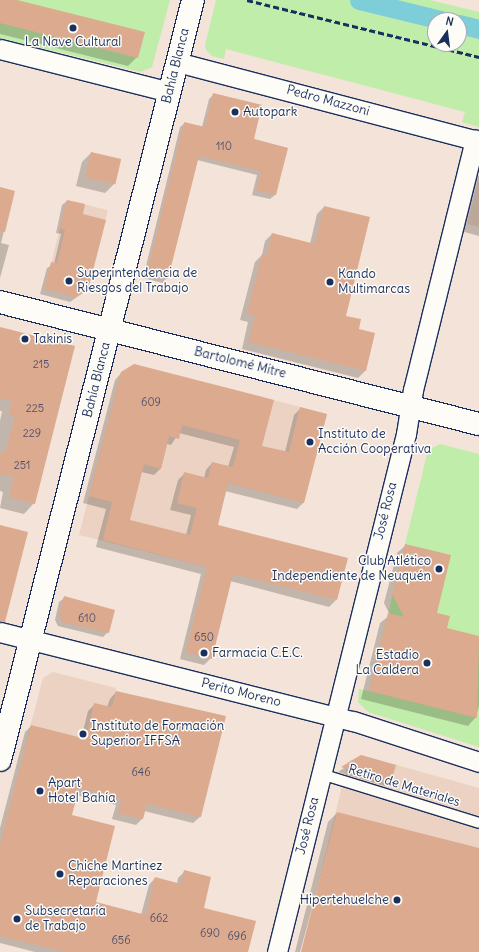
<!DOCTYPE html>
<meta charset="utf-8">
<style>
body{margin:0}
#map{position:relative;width:479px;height:952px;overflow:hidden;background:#f3e3d8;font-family:Delius,sans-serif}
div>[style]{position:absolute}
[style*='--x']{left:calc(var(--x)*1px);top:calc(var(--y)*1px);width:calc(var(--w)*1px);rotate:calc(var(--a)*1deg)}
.built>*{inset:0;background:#ecd2c2;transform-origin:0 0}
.green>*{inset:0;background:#c1edab}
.shadow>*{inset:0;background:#0003}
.canal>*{height:19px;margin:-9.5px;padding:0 9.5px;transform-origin:9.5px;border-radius:9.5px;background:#7eceda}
.building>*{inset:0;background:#dcaa8f;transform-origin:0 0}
.roads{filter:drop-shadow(1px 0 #1b2f5e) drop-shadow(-1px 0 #1b2f5e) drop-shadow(0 1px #1b2f5e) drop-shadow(0 -1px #1b2f5e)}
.service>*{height:10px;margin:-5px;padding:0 5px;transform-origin:5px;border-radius:5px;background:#fdfcf7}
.minor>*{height:19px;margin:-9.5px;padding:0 9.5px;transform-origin:9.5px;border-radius:9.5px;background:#fdfcf7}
.tertiary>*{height:22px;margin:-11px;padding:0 11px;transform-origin:11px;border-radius:11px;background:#fdfcf7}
.secondary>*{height:22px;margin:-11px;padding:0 11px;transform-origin:11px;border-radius:11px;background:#fdfcf7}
.rail>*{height:3px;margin-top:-1.5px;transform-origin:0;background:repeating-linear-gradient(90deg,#1b2f5e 0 6px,transparent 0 9px)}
.dots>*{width:11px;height:11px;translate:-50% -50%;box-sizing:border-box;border:2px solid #fdfcf7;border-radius:50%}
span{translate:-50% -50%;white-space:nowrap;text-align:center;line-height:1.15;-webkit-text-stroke:3px #fdfcf7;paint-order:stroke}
.number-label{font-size:11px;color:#4b4e6a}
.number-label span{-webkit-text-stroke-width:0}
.poi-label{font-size:13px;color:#1b2f5e}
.left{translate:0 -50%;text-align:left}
.right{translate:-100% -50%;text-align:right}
.street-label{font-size:13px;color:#1b2f5e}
.north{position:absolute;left:427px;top:12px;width:40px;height:40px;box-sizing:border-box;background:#fdfcf7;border:1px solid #a3aaba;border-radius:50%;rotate:14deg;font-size:11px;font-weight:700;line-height:16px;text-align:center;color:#1b2f5e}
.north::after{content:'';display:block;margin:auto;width:14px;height:18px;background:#1b2f5e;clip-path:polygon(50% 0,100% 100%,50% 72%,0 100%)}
</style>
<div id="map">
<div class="built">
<div style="clip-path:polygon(479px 176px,479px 227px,467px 224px)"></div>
<div style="left:67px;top:200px;width:42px;height:64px;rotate:14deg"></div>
<div style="clip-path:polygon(134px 364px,327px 414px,304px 503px,228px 483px,207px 567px,79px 535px,121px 372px)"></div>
<div style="clip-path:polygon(53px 672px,116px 688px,121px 799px,60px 751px,26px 742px,43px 678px)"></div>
<div style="clip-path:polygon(361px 755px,479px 788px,479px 952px,301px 952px,348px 762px)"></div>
</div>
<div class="green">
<div style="clip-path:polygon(0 0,170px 0,152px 67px,141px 72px,0 38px)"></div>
<div style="clip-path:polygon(evenodd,216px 0,430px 0,479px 12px,479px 127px,462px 122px,465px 112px,226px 49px,224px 59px,212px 56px,206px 50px,205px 45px,216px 0,435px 20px,459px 20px,459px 44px,435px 44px,435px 20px)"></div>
<div style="clip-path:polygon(440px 444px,479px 454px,479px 747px,368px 712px,358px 702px,359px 689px,369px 691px,428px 450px)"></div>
</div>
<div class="shadow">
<div style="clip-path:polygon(0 0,13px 0,137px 57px,128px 66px,0 34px)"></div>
<div style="clip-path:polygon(214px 94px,253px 139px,287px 148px,275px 195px,270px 199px,252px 195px,257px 175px,197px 160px,167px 278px,163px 283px,143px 278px,180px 127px,185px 123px,202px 127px,209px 99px)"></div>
<div style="clip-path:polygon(91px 153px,114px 184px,105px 193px,76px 186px,82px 162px)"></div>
<div style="clip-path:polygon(479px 175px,479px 236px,461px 231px,473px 182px)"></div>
<div style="clip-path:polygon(0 189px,14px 191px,1px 243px,9px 245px,0 278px)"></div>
<div style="clip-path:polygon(67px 201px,81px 215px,87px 290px,70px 302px,40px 294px,47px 268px,54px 264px,61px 234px,56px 233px,62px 205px)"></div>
<div style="clip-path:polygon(324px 207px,345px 316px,357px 330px,374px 334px,365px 371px,358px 378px,242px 349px,248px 322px,240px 320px,255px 262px,262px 255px,265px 241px,272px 234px,310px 244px,317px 214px)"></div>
<div style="clip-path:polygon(0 328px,34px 503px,24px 514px,0 508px,3px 492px,0 491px,0 421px,2px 411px,0 411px)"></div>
<div style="clip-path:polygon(evenodd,122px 372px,261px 447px,285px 452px,294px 415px,301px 408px,304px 502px,297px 509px,225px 491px,217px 526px,336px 600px,329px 607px,230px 581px,211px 658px,204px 665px,180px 659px,201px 574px,96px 547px,106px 509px,83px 503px,115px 380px,122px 372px,179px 433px,234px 447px,228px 467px,212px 463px,206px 470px,204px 478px,185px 473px,178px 480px,170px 510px,191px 515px,186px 535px,128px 521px,141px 472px,154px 475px,161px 468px,167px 444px,171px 445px,179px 433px)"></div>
<div style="clip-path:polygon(406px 545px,436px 614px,446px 629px,479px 637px,479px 705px,476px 717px,468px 726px,361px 699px,380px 623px,390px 615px,384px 603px,397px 553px)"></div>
<div style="clip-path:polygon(64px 598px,108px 632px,103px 637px,58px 626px,55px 620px,59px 602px)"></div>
<div style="clip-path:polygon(116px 692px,200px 817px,193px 823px,144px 811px,142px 819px,136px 825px,112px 819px,116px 805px,76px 795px,71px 816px,95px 903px,141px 915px,149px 885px,155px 878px,177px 884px,178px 878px,185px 871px,203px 908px,247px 952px,35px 952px,0 943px,0 828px,25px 732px,31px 726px,81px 739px,88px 711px,95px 704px,107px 707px,110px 699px)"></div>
<div style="clip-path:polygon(362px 756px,390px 781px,385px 786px,338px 772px)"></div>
<div style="clip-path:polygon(337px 813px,479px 849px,479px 952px,302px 952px,335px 823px,300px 952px,295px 952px,328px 822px)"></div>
</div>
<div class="canal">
<div style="--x:359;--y:0;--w:84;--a:13.7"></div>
<div style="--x:459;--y:24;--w:21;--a:14"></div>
</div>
<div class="building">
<div style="clip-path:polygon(0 0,17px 0,145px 32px,138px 58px,0 23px)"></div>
<div style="clip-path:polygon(213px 93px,262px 105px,254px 139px,288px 148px,276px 195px,256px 190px,261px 171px,199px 156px,168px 279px,147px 273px,184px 122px,205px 127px)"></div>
<div style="left:91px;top:152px;width:31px;height:26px;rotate:13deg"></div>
<div style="clip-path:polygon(0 187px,15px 191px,5px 232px,0 231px)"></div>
<div style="clip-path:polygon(67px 200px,85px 204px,83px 214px,106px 220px,88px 290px,76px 297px,44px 289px,51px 262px,57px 263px,65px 230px,60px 228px)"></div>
<div style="clip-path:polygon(324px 206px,370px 217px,346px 316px,361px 319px,359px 329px,375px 333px,366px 371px,248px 342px,255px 316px,247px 314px,262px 254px,267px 255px,272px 233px,315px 244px)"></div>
<div style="clip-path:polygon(0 327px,75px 346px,35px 504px,9px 497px,14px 477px,0 474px,0 452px,5px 453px,15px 417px,9px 415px,12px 401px,0 398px)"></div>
<div style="clip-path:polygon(evenodd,134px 364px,274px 400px,262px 446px,289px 452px,300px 407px,327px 414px,304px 503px,228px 483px,218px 525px,348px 558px,337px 600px,233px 574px,212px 659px,186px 652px,207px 567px,103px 540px,112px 502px,89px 496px,121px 372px,134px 364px,182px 425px,240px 440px,233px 467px,212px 462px,208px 478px,184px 472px,177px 503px,197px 508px,190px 535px,130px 520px,144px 464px,161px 469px,169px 436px,179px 439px,182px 425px)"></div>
<div style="clip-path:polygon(0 525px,28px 532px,5px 622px,0 621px)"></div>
<div style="clip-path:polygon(405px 544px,451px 555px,437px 613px,450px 616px,447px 628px,479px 636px,477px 718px,369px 691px,388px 613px,404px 617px,392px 594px)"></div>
<div style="clip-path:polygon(64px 596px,115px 610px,109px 633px,63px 622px,59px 614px)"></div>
<div style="clip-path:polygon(116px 691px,226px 716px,201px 817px,147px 804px,143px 819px,118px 813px,121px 799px,79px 788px,72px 815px,115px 826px,96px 902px,146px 915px,155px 877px,181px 884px,184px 870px,211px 877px,204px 908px,256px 921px,248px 952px,65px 952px,0 936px,0 844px,31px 725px,86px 739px,94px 703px,112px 707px)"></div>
<div style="clip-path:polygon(361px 755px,396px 765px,391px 782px,341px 767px)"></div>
<div style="clip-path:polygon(337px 812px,479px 848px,479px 952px,301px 952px)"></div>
</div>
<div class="roads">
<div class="service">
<div style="--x:321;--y:774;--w:165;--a:17.2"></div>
</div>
<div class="minor">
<div style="--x:0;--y:49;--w:175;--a:14.2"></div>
<div style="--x:177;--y:62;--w:312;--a:14.7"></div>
<div style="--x:0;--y:632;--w:364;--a:14.2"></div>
<div style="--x:353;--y:721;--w:133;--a:18"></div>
<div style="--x:277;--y:952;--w:534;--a:-76.02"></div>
<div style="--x:406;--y:434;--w:45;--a:-81"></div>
<div style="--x:413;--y:390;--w:258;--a:-76.1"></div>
</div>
<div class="tertiary">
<div style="--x:0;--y:760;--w:784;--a:-75.75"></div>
</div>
<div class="secondary">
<div style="--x:0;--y:302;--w:494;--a:14.3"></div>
</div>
</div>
<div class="rail">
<div style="--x:247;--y:0;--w:239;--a:13.8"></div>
</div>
<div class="dots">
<div style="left:73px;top:28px;background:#1b2f5e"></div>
<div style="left:235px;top:112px;background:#1b2f5e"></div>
<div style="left:69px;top:281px;background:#1b2f5e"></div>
<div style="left:330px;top:282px;background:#1b2f5e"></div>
<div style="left:25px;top:339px;background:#1b2f5e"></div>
<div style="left:310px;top:442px;background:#1b2f5e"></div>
<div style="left:439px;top:569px;background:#1b2f5e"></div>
<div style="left:204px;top:653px;background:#1b2f5e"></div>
<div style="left:427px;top:663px;background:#1b2f5e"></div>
<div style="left:83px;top:734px;background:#1b2f5e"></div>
<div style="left:40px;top:791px;background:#1b2f5e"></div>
<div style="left:60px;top:874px;background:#1b2f5e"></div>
<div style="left:397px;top:900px;background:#1b2f5e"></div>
<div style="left:17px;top:919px;background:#1b2f5e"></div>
</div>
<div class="number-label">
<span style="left:224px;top:146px">110</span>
<span style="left:41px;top:364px">215</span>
<span style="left:151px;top:402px">609</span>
<span style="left:35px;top:408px">225</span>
<span style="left:32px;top:433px">229</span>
<span style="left:22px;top:465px">251</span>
<span style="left:87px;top:618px">610</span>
<span style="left:204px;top:637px">650</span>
<span style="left:141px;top:772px">646</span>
<span style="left:159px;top:918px">662</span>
<span style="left:210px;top:933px">690</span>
<span style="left:237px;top:936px">696</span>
<span style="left:121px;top:940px">656</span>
</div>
<div class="poi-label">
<span style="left:73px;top:42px">La Nave Cultural</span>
<span class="left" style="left:243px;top:112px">Autopark</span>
<span class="left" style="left:77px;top:281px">Superintendencia de<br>Riesgos del Trabajo</span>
<span class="left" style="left:338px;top:282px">Kando<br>Multimarcas</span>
<span class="left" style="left:33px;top:339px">Takinis</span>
<span class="left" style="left:318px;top:442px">Instituto de<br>Acción Cooperativa</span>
<span class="right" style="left:431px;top:569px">Club Atlético<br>Independiente de Neuquén</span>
<span class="left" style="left:212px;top:653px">Farmacia C.E.C.</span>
<span class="right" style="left:419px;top:663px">Estadio<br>La Caldera</span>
<span class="left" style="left:91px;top:734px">Instituto de Formación<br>Superior IFFSA</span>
<span class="left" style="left:48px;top:791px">Apart<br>Hotel Bahía</span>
<span class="left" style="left:68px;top:874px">Chiche Martínez<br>Reparaciones</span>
<span class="right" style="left:389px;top:900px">Hipertehuelche</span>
<span class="left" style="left:25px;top:919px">Subsecretaría<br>de Trabajo</span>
</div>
<div class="street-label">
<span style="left:176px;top:66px;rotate:-76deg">Bahía Blanca</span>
<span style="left:328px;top:101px;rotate:15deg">Pedro Mazzoni</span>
<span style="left:240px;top:363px;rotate:14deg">Bartolomé Mitre</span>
<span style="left:97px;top:380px;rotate:-76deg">Bahía Blanca</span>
<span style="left:386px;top:511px;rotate:-76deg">José Rosa</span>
<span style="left:241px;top:693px;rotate:14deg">Perito Moreno</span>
<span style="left:404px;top:786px;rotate:17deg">Retiro de Materiales</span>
<span style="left:308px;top:826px;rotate:-76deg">José Rosa</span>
</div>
<div class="north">N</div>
</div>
